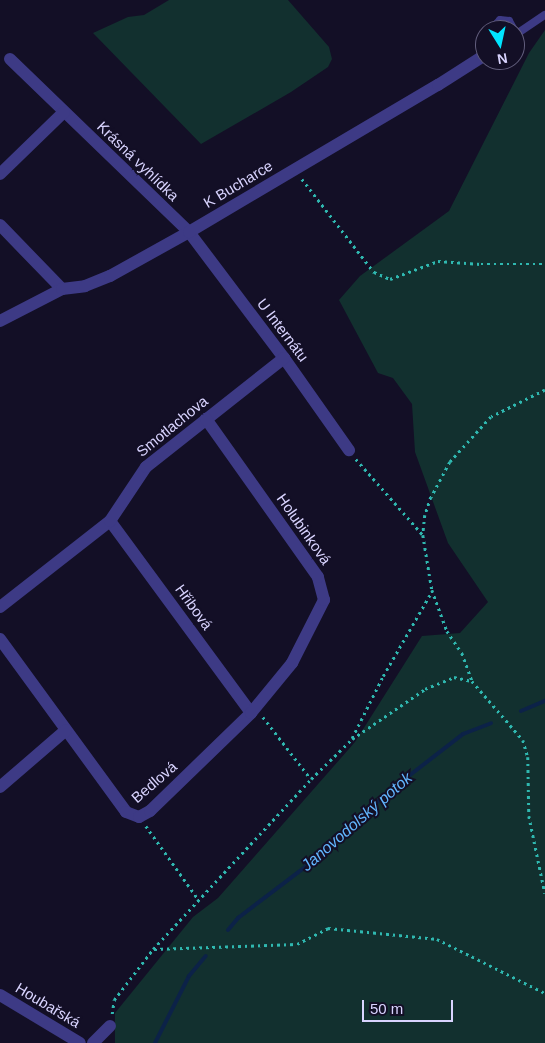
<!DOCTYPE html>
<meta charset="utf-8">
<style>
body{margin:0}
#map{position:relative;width:545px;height:1043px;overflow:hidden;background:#130f26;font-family:Arial,sans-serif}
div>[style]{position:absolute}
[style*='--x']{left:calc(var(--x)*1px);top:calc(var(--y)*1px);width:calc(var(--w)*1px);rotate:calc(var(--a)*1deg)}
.green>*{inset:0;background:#12302f}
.stream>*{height:4px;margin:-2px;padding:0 2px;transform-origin:2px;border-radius:2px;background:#0c2248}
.path>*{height:2.5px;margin-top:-1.25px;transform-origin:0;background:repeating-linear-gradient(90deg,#2fb8b0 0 2.5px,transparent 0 6.5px)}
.lane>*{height:8px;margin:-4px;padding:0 4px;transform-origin:4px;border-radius:4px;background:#3d3a85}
.street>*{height:12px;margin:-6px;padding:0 6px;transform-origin:6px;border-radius:6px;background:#3d3a85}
span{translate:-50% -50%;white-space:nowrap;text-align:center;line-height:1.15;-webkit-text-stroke:4px #130f26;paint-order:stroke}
.street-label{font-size:15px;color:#d9d4ff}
.water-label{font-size:16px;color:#62b6ff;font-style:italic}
.north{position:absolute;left:475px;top:20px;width:50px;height:50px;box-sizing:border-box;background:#130f26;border:1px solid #625e7d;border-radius:50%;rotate:170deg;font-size:14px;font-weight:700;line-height:20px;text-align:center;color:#d9d4ff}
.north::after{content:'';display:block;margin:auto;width:18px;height:22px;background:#00e5ff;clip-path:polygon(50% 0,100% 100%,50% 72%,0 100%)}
.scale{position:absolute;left:362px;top:1000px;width:91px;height:22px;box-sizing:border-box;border:2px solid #d9d4ff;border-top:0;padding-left:6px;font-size:15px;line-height:18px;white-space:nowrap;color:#d9d4ff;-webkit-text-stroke:4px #130f26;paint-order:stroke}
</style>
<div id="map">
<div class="green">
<div style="clip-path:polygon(169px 0,288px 0,329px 47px,332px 59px,328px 67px,291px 92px,201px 144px,93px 33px,128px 17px,144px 15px)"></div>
<div style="clip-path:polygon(545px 30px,545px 1043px,115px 1043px,115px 1013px,193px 917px,218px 898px,355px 742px,422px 636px,460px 633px,488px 602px,448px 543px,415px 452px,412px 404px,393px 378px,378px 373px,339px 300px,360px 276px,449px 211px,529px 53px)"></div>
</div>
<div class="stream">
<div style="--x:521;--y:711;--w:26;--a:-23"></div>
<div style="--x:228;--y:930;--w:16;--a:-50"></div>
<div style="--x:238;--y:918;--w:104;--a:-37.2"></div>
<div style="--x:321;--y:855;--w:92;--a:-43.2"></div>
<div style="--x:388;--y:792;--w:95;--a:-37.7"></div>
<div style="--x:463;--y:734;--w:30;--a:-21"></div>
<div style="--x:155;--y:1043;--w:75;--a:-63.1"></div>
<div style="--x:189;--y:976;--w:26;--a:-50"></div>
</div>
<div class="path">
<div style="--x:302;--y:179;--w:118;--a:52.3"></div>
<div style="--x:374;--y:272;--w:17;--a:24"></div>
<div style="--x:390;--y:279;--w:51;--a:-20.6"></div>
<div style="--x:438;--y:261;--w:43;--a:4"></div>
<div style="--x:481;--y:264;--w:64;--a:0"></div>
<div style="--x:545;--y:390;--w:60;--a:153.4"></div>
<div style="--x:491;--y:417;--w:61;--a:132.3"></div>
<div style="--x:450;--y:462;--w:40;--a:118"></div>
<div style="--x:431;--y:497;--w:19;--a:108"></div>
<div style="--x:425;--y:515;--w:20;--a:96"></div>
<div style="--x:423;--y:535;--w:56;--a:80.7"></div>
<div style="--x:432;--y:590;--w:44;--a:69.9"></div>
<div style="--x:447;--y:631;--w:27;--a:56"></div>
<div style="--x:462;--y:653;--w:30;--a:70"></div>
<div style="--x:472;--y:681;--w:78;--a:49.2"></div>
<div style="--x:523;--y:740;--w:18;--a:74"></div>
<div style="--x:528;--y:757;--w:59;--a:89"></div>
<div style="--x:529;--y:816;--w:79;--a:78.3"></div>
<div style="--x:356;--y:459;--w:101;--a:48.6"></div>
<div style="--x:263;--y:717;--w:78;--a:52.3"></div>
<div style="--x:352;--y:738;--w:69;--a:-63.4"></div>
<div style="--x:383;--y:676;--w:98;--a:-60"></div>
<div style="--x:146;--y:826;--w:90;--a:54.5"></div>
<div style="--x:154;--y:949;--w:143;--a:-2"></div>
<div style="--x:297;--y:944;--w:35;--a:-27"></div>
<div style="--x:328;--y:928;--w:110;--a:5.8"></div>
<div style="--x:437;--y:939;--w:121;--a:26.6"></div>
<div style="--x:112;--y:1014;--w:14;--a:-82"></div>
<div style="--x:114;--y:1000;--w:64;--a:-52.6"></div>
<div style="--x:153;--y:949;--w:232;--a:-47.1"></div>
<div style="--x:311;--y:779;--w:57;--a:-44.3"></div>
<div style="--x:352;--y:739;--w:88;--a:-34.4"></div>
<div style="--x:425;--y:689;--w:31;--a:-22"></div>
<div style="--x:454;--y:677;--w:18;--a:13"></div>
</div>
<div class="lane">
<div style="--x:491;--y:30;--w:13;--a:-48"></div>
<div style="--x:500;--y:20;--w:9;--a:6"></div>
<div style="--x:509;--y:21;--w:10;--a:61"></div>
<div style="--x:515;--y:35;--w:36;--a:-34"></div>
</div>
<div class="street">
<div style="--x:10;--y:59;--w:249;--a:44"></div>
<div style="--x:189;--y:232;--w:158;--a:53"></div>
<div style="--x:284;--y:358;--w:113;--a:54.8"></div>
<div style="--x:0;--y:174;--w:89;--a:-44.1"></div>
<div style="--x:0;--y:225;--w:89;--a:45.9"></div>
<div style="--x:0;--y:321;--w:70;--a:-27.3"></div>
<div style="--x:62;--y:289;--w:23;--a:-7"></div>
<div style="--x:85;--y:286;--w:27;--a:-22"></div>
<div style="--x:110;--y:276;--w:90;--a:-29.1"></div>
<div style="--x:189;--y:232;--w:289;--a:-30.6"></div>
<div style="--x:438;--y:85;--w:56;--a:-32.6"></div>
<div style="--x:110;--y:521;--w:238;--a:53.7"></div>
<div style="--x:0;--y:607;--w:140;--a:-38"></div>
<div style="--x:110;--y:521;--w:65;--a:-56.3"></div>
<div style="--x:146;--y:467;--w:176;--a:-38.3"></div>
<div style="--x:0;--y:639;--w:214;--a:53.9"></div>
<div style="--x:126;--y:812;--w:14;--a:21"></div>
<div style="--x:139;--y:817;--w:13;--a:-29"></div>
<div style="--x:150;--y:811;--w:141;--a:-44.1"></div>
<div style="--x:251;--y:713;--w:65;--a:-50.6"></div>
<div style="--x:292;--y:663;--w:71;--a:-63.1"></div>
<div style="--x:324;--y:600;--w:24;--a:-105"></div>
<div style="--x:318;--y:577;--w:194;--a:-125.3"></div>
<div style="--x:0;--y:787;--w:87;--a:-40.8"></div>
<div style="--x:0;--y:995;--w:93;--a:31"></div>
<div style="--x:93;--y:1043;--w:24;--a:-45"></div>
</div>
<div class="street-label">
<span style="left:138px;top:161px;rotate:44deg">Krásná vyhlídka</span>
<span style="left:238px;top:184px;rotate:-31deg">K Bucharce</span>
<span style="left:283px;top:330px;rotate:53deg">U Internátu</span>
<span style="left:172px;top:426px;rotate:-39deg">Smotlachova</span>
<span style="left:304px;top:529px;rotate:55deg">Holubinková</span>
<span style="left:194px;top:607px;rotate:54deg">Hřibová</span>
<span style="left:154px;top:782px;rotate:-41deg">Bedlová</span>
<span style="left:48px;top:1005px;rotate:31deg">Houbařská</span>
</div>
<div class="water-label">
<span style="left:357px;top:822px;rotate:-41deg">Janovodolský potok</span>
</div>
<div class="north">N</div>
<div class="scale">50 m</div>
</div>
